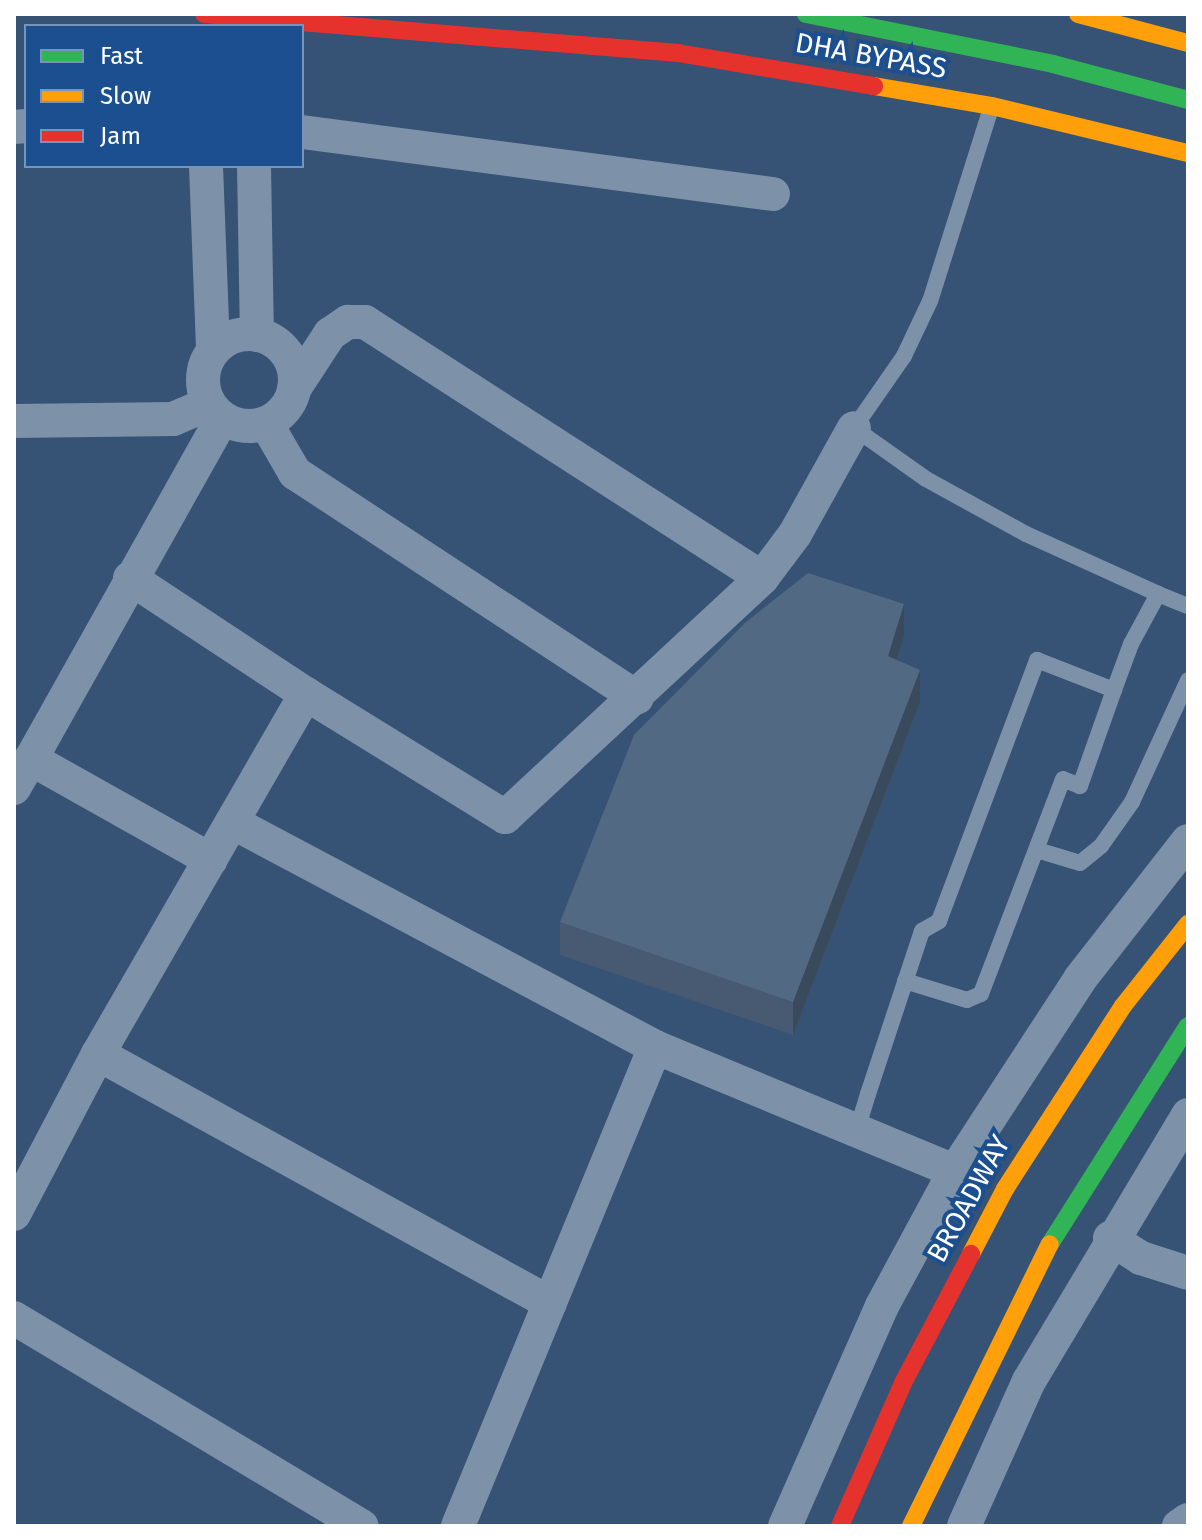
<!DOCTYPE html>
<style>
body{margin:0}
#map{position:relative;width:1202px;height:1540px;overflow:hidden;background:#365274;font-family:"Fira Sans",sans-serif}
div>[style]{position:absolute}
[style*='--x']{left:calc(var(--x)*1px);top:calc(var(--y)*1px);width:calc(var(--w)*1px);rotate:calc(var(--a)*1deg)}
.lane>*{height:16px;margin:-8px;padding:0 8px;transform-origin:8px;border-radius:8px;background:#7d92a8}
.street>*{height:34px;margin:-17px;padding:0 17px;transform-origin:17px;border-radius:17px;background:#7d92a8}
.street>.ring{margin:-17px;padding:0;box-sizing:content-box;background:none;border:34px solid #7d92a8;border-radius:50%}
.fast>*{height:18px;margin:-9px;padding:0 9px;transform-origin:9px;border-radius:9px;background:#30b455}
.slow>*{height:18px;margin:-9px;padding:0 9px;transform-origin:9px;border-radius:9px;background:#ff9f0a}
.jam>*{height:18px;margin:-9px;padding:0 9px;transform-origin:9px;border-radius:9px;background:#e5322d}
.wall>*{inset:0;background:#475a72}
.shaded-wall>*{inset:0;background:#394a5c}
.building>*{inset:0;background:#526984}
span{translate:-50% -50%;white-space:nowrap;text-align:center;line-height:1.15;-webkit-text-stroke:8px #1b4f8f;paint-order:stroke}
.street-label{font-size:28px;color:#fff}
.frame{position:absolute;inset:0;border:16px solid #fff;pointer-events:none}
.legend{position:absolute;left:24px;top:24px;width:280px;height:144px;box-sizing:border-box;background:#1b4f8f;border:2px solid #7695bc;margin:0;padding:10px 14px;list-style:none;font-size:24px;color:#fff}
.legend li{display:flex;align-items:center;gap:16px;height:40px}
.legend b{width:40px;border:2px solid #7695bc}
</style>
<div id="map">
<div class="lane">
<div style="--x:991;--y:108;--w:202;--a:107.5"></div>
<div style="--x:930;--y:301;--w:61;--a:115.3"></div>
<div style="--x:904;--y:356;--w:88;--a:124.8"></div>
<div style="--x:854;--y:428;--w:88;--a:35.3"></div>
<div style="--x:926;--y:479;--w:114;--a:28.8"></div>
<div style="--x:1026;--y:534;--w:145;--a:24.4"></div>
<div style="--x:1114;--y:690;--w:49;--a:-69.7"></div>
<div style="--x:1131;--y:644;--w:57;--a:-61.6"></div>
<div style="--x:1158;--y:594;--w:32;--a:22"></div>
<div style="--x:1037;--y:850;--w:45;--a:16.8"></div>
<div style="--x:1080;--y:863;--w:27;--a:-39"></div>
<div style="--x:1101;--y:846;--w:54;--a:-54.8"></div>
<div style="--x:1132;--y:802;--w:134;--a:-65.3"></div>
<div style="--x:857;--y:1130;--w:38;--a:-73"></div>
<div style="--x:868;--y:1094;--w:172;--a:-71.7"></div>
<div style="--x:922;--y:931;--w:20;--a:-30"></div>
<div style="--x:939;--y:921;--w:279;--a:-69.4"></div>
<div style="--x:1037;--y:660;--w:83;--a:21.3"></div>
<div style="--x:1114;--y:690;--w:102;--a:109.5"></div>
<div style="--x:1080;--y:786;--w:18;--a:-158"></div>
<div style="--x:1063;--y:779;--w:230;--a:110.9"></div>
<div style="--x:981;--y:994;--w:15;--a:157"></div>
<div style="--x:967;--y:1000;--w:65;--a:-163"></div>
</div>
<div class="street">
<div style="--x:14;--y:127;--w:12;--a:-5"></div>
<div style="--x:302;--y:132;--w:475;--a:7.5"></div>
<div style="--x:206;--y:166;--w:184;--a:87.8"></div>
<div style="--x:254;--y:166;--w:169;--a:89"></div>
<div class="ring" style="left:203px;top:334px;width:58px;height:58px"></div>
<div style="--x:294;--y:389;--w:66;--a:-56.8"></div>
<div style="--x:330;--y:334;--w:22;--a:-34"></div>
<div style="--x:348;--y:322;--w:17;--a:0"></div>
<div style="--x:365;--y:322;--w:472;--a:32.8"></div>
<div style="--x:14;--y:421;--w:159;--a:-0.7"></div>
<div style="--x:173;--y:419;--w:39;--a:-23"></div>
<div style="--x:266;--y:423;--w:58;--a:59.9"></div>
<div style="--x:295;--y:473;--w:409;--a:33.3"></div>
<div style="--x:130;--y:578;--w:211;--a:33.4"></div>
<div style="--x:31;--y:759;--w:390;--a:-60.7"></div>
<div style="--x:14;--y:788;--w:34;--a:-60"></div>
<div style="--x:31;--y:759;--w:206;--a:29.3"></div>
<div style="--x:232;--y:822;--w:479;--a:28"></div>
<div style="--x:655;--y:1047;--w:325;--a:22.5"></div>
<div style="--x:98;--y:1054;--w:516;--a:28.85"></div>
<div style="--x:14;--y:1214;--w:181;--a:-62.3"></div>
<div style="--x:98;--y:1054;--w:416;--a:-60"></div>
<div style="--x:306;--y:694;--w:234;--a:31.7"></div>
<div style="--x:505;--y:817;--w:351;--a:-42.9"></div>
<div style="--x:762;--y:578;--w:55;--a:-53.1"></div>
<div style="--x:795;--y:534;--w:121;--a:-60.9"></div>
<div style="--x:1110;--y:1238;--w:37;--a:33"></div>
<div style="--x:1141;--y:1258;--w:49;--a:17.7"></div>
<div style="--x:14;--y:1318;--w:405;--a:30.9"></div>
<div style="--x:458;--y:1526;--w:518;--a:-67.64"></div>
<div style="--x:785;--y:1526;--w:240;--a:-66.2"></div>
<div style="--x:882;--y:1306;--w:153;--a:-61.6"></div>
<div style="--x:955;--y:1171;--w:229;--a:-56.9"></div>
<div style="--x:1080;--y:979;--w:175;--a:-52"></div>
<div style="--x:964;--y:1526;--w:159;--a:-65.9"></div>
<div style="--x:1029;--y:1381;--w:310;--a:-59.1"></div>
<div style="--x:1179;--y:1526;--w:11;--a:-34"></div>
</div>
<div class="fast">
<div style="--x:806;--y:14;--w:252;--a:11.4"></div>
<div style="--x:1053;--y:64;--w:140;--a:14.9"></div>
<div style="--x:1050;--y:1244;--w:258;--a:-57.7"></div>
</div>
<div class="slow">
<div style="--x:1078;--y:14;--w:114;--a:14.8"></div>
<div style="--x:874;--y:86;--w:120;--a:9.6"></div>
<div style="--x:992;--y:106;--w:202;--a:13.5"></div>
<div style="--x:971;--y:1254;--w:73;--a:-62.4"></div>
<div style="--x:1005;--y:1189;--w:218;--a:-57.2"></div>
<div style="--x:1123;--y:1006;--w:105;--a:-51.6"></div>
<div style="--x:911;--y:1526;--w:314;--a:-63.8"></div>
</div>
<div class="jam">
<div style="--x:204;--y:14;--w:476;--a:4.7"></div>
<div style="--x:678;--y:53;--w:199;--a:9.6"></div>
<div style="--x:840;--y:1526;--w:156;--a:-66.2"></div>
<div style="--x:903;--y:1383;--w:146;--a:-62.2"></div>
</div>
<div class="wall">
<div style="clip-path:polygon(904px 636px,896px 660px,920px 702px,793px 1035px,560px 955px,560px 922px)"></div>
</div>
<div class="shaded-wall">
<div style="clip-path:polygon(904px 604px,904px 636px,888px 688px,888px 656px)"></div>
<div style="clip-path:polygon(920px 670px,920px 702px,793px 1035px,793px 1002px)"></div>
</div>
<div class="building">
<div style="clip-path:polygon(808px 573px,904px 604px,888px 656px,920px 670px,793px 1002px,560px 922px,634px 735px,746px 622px)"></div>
</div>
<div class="street-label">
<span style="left:871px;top:56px;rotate:10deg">DHA BYPASS</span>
<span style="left:969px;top:1199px;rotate:-61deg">BROADWAY</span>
</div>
<div class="frame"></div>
<ul class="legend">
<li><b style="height:10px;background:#30b455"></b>Fast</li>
<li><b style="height:10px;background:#ff9f0a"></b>Slow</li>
<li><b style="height:10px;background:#e5322d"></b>Jam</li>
</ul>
</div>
